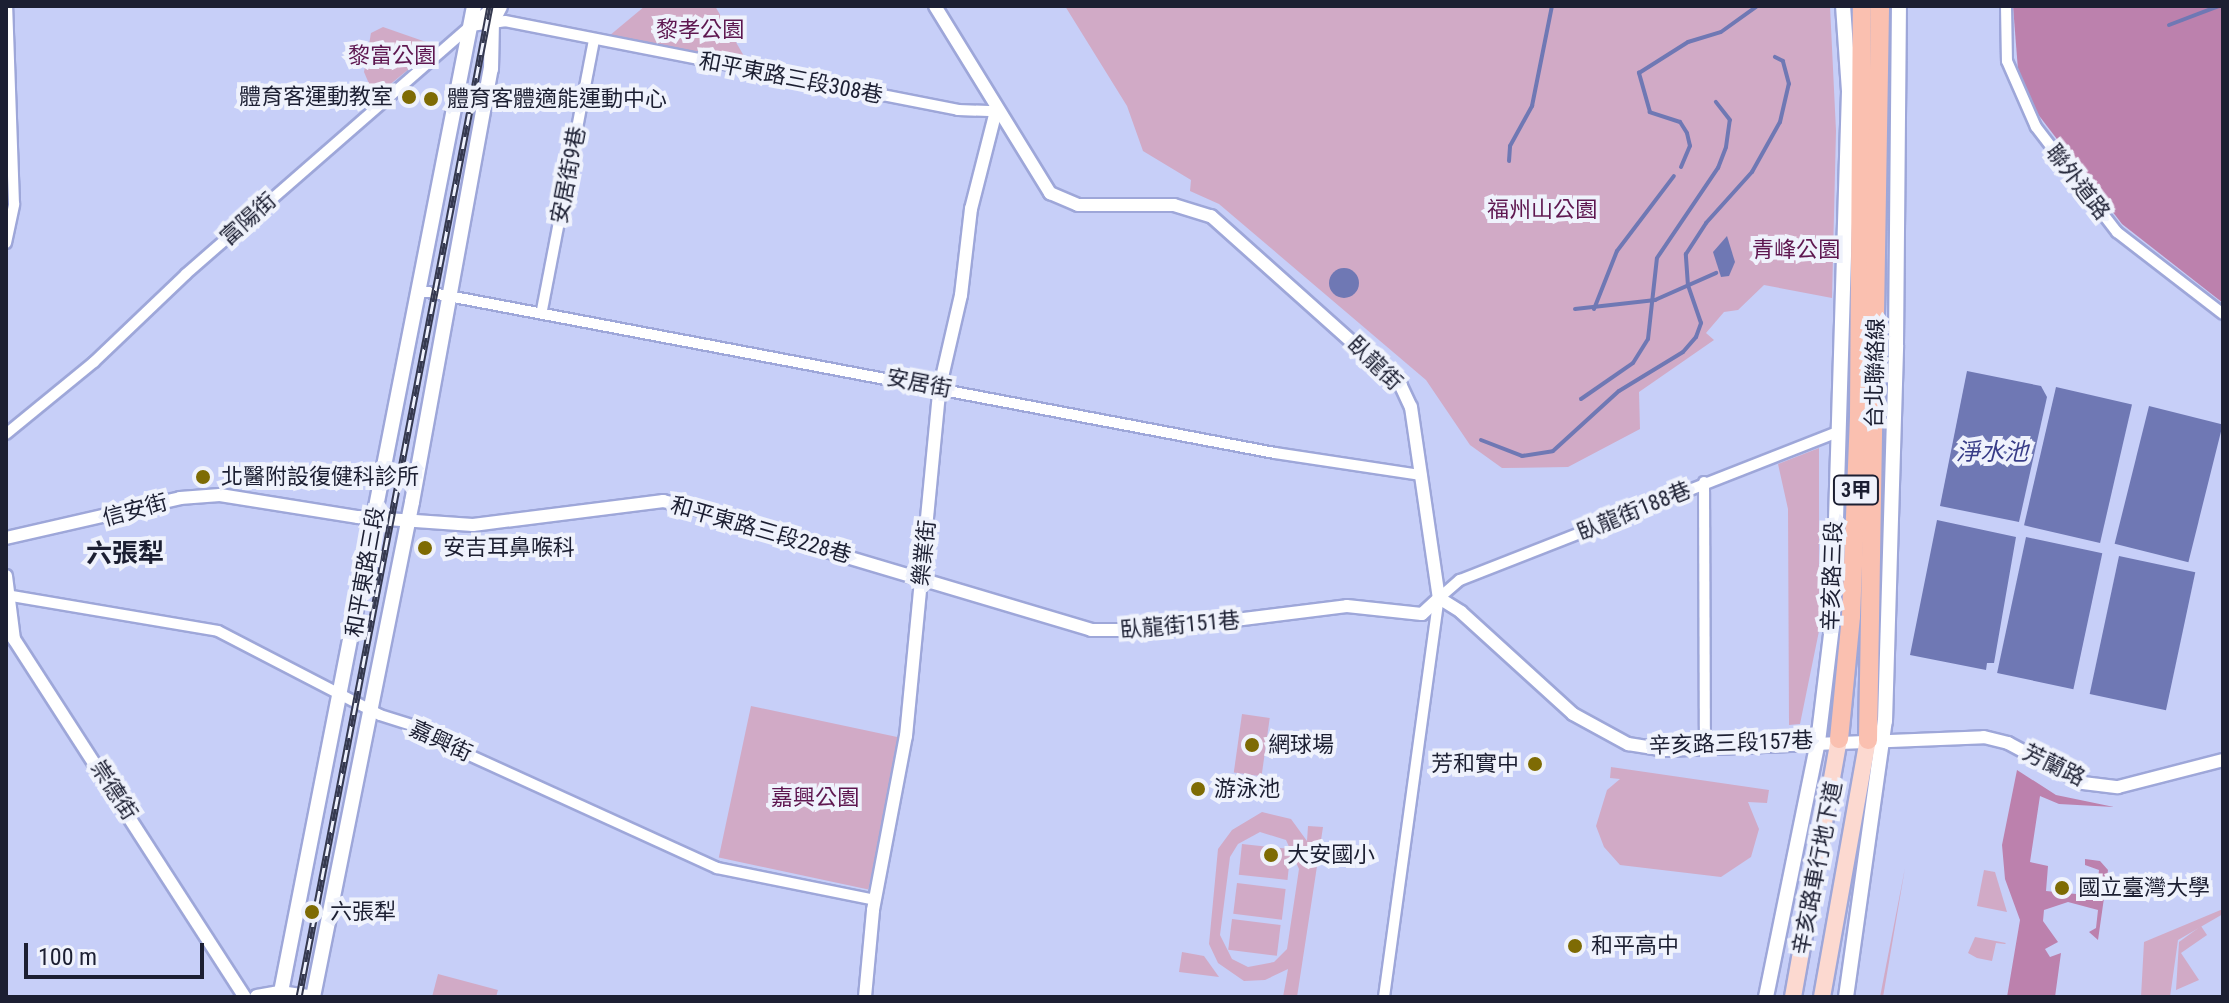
<!DOCTYPE html>
<meta charset="utf-8">
<style>
body{margin:0}
#map{position:relative;width:2229px;height:1003px;overflow:hidden;background:#c7cff8;font-family:"Roboto Condensed","Noto Sans TC",sans-serif}
div>[style]{position:absolute}
[style*='--x']{left:calc(var(--x)*1px);top:calc(var(--y)*1px);width:calc(var(--w)*1px);rotate:calc(var(--a)*1deg)}
.green>*{inset:0;background:#d1aac6;transform-origin:0 0}
.forest>*{inset:0;background:#bc81ad}
.water>*{inset:0;background:#6f78b4;transform-origin:0 0}
.round{border-radius:50%}
.stream>*{height:4px;margin:-2px;padding:0 2px;transform-origin:2px;border-radius:2px;background:#6f78b4}
.roads{filter:drop-shadow(2px 0 #9ea7d9) drop-shadow(-2px 0 #9ea7d9) drop-shadow(0 2px #9ea7d9) drop-shadow(0 -2px #9ea7d9)}
.minor>*{height:10px;margin:-5px;padding:0 5px;transform-origin:5px;border-radius:5px;background:#fff}
.tertiary>*{height:12px;margin:-6px;padding:0 6px;transform-origin:6px;border-radius:6px;background:#fff}
.secondary>*{height:14px;margin:-7px;padding:0 7px;transform-origin:7px;border-radius:7px;background:#fff}
.primary>*{height:16px;margin:-8px;padding:0 8px;transform-origin:8px;border-radius:8px;background:#fcd9d0}
.motorway>*{height:18px;margin:-9px;padding:0 9px;transform-origin:9px;border-radius:9px;background:#fac0b0}
.rail>*{height:7px;margin-top:-3.5px;transform-origin:0;background:repeating-linear-gradient(90deg,#eff2fc 0 12px,#35394f 0 24px);box-sizing:border-box;border-block:2px solid #35394f}
.dots>*{width:22px;height:22px;translate:-50% -50%;box-sizing:border-box;border:4px solid #eff2fc;border-radius:50%}
span{translate:-50% -50%;white-space:nowrap;text-align:center;line-height:1.15;-webkit-text-stroke:8px #eff2fc;paint-order:stroke}
.shield-label span{padding:2px 6px;background:#eff2fc;border:2px solid;border-radius:6px;-webkit-text-stroke-width:0}
.shield-label{font-size:20px;color:#1c1f32;font-weight:700}
.park-label{font-size:22px;color:#5e1750}
.street-label{font-size:22px;color:#1c1f32}
.poi-label{font-size:22px;color:#1c1f32}
.right{translate:-100% -50%;text-align:right}
.left{translate:0 -50%;text-align:left}
.water-label{font-size:24px;color:#383c87;font-style:italic}
.quarter-label{font-size:26px;color:#1c1f32;font-weight:700}
.frame{position:absolute;inset:0;border:8px solid #1c1f32;pointer-events:none}
.scale{position:absolute;left:24px;top:943px;width:180px;height:36px;box-sizing:border-box;border:4px solid #1c1f32;border-top:0;padding-left:10px;font-size:24px;line-height:28px;white-space:nowrap;color:#1c1f32;-webkit-text-stroke:6px #eff2fc;paint-order:stroke}
</style>
<div id="map">
<div class="green">
<div style="clip-path:polygon(645px 6px,715px 6px,748px 63px,609px 36px)"></div>
<div style="clip-path:polygon(1065px 6px,1830px 6px,1836px 131px,1832px 298px,1764px 285px,1738px 310px,1724px 312px,1706px 333px,1714px 340px,1639px 392px,1640px 429px,1568px 467px,1502px 468px,1470px 445px,1426px 380px,1219px 204px,1190px 191px,1191px 180px,1143px 151px,1127px 106px)"></div>
<div style="clip-path:polygon(383px 27px,426px 42px,431px 51px,382px 91px,370px 86px,364px 72px,371px 33px)"></div>
<div style="clip-path:polygon(1819px 448px,1819px 631px,1800px 724px,1789px 725px,1788px 509px,1778px 464px)"></div>
<div style="left:751px;top:706px;width:153px;height:155px;rotate:12deg"></div>
<div style="left:1242px;top:714px;width:28px;height:59px;rotate:8deg"></div>
<div style="clip-path:polygon(1611px 767px,1769px 790px,1767px 803px,1748px 802px,1759px 829px,1751px 857px,1721px 877px,1620px 865px,1604px 847px,1596px 826px,1607px 790px,1620px 779px,1610px 778px)"></div>
<div style="clip-path:polygon(evenodd,1262px 812px,1291px 819px,1307px 841px,1308px 826px,1323px 827px,1297px 997px,1283px 997px,1288px 969px,1265px 980px,1244px 981px,1218px 963px,1209px 944px,1218px 849px,1232px 830px,1262px 812px,1260px 832px,1286px 840px,1299px 869px,1287px 949px,1274px 962px,1248px 967px,1232px 959px,1220px 935px,1230px 857px,1238px 844px,1260px 832px)"></div>
<div style="left:1242px;top:844px;width:49px;height:31px;rotate:6deg"></div>
<div style="clip-path:polygon(1905px 868px,1883px 997px,1880px 997px)"></div>
<div style="clip-path:polygon(1984px 870px,1995px 872px,2007px 912px,1977px 906px)"></div>
<div style="left:1237px;top:883px;width:49px;height:31px;rotate:7deg"></div>
<div style="clip-path:polygon(2223px 909px,2223px 914px,2178px 940px,2170px 997px,2141px 997px,2144px 942px)"></div>
<div style="left:1232px;top:919px;width:49px;height:31px;rotate:7deg"></div>
<div style="clip-path:polygon(2201px 926px,2207px 935px,2181px 953px,2199px 980px,2176px 990px,2179px 942px)"></div>
<div style="clip-path:polygon(1975px 937px,2006px 943px,2005px 944px,1996px 943px,1992px 961px,1977px 958px,1968px 953px)"></div>
<div style="clip-path:polygon(1182px 952px,1204px 956px,1219px 977px,1179px 972px)"></div>
<div style="clip-path:polygon(438px 974px,498px 990px,496px 997px,432px 997px)"></div>
</div>
<div class="forest">
<div style="clip-path:polygon(2013px 6px,2223px 6px,2223px 303px,2122px 224px,2037px 113px,2018px 70px)"></div>
<div style="clip-path:polygon(2017px 770px,2056px 795px,2114px 807px,2059px 804px,2040px 796px,2030px 862px,2048px 866px,2046px 891px,2096px 896px,2099px 870px,2085px 865px,2085px 859px,2100px 861px,2108px 870px,2098px 940px,2089px 932px,2096px 928px,2098px 910px,2068px 902px,2044px 910px,2043px 921px,2058px 942px,2045px 949px,2050px 957px,2061px 953px,2055px 997px,2007px 997px,2020px 920px,2005px 879px,2002px 845px)"></div>
</div>
<div class="water">
<div style="clip-path:polygon(1727px 236px,1735px 262px,1729px 276px,1721px 277px,1713px 252px)"></div>
<div class="round" style="left:1329px;top:268px;width:30px;height:30px"></div>
<div style="clip-path:polygon(1967px 371px,2041px 386px,2047px 397px,2019px 522px,1940px 506px)"></div>
<div style="left:2056px;top:387px;width:78px;height:142px;rotate:13deg"></div>
<div style="left:2149px;top:406px;width:76px;height:142px;rotate:14deg"></div>
<div style="clip-path:polygon(1937px 520px,2016px 537px,1994px 663px,1987px 663px,1986px 670px,1910px 655px)"></div>
<div style="left:2026px;top:537px;width:78px;height:139px;rotate:12deg"></div>
<div style="left:2119px;top:556px;width:78px;height:141px;rotate:12deg"></div>
</div>
<div class="stream">
<div style="--x:2169;--y:25;--w:53;--a:-20.8"></div>
<div style="--x:1509;--y:161;--w:15;--a:-86"></div>
<div style="--x:1510;--y:146;--w:46;--a:-61.2"></div>
<div style="--x:1532;--y:106;--w:102;--a:-78.7"></div>
<div style="--x:1681;--y:167;--w:23;--a:-67"></div>
<div style="--x:1690;--y:146;--w:13;--a:-103"></div>
<div style="--x:1687;--y:133;--w:13;--a:-122"></div>
<div style="--x:1680;--y:122;--w:32;--a:-162"></div>
<div style="--x:1650;--y:112;--w:41;--a:-105.8"></div>
<div style="--x:1639;--y:73;--w:58;--a:-32.3"></div>
<div style="--x:1688;--y:42;--w:34;--a:-17"></div>
<div style="--x:1721;--y:32;--w:44;--a:-35.8"></div>
<div style="--x:1575;--y:309;--w:81;--a:-6.4"></div>
<div style="--x:1655;--y:300;--w:67;--a:-23.9"></div>
<div style="--x:1594;--y:309;--w:62;--a:-68.4"></div>
<div style="--x:1617;--y:251;--w:94;--a:-52.8"></div>
<div style="--x:1581;--y:399;--w:63;--a:-34.7"></div>
<div style="--x:1633;--y:363;--w:28;--a:-58"></div>
<div style="--x:1648;--y:339;--w:81;--a:-83.7"></div>
<div style="--x:1657;--y:258;--w:109;--a:-55.9"></div>
<div style="--x:1718;--y:168;--w:22;--a:-69"></div>
<div style="--x:1726;--y:147;--w:27;--a:-82"></div>
<div style="--x:1730;--y:120;--w:23;--a:-128"></div>
<div style="--x:1481;--y:440;--w:44;--a:21.3"></div>
<div style="--x:1522;--y:456;--w:31;--a:-9"></div>
<div style="--x:1553;--y:451;--w:89;--a:-42.3"></div>
<div style="--x:1619;--y:391;--w:75;--a:-31.4"></div>
<div style="--x:1683;--y:352;--w:20;--a:-49"></div>
<div style="--x:1696;--y:337;--w:15;--a:-70"></div>
<div style="--x:1701;--y:323;--w:39;--a:-109"></div>
<div style="--x:1688;--y:286;--w:32;--a:-94"></div>
<div style="--x:1686;--y:254;--w:37;--a:-57"></div>
<div style="--x:1706;--y:223;--w:69;--a:-48"></div>
<div style="--x:1752;--y:172;--w:57;--a:-60.8"></div>
<div style="--x:1780;--y:122;--w:39;--a:-77"></div>
<div style="--x:1789;--y:84;--w:24;--a:-105"></div>
<div style="--x:1783;--y:61;--w:9;--a:-153"></div>
</div>
<div class="roads">
<div class="minor">
<div style="--x:2006;--y:6;--w:55;--a:89"></div>
<div style="--x:2007;--y:61;--w:72;--a:66.3"></div>
<div style="--x:2036;--y:127;--w:133;--a:52.4"></div>
<div style="--x:2117;--y:232;--w:134;--a:37.7"></div>
<div style="--x:471;--y:26;--w:34;--a:-8"></div>
<div style="--x:505;--y:21;--w:462;--a:11.1"></div>
<div style="--x:958;--y:110;--w:38;--a:2"></div>
<div style="--x:6;--y:243;--w:40;--a:-78"></div>
<div style="--x:14;--y:204;--w:198;--a:-92"></div>
<div style="--x:417;--y:290;--w:873;--a:10.76"></div>
<div style="--x:1275;--y:453;--w:148;--a:8.6"></div>
<div style="--x:542;--y:310;--w:274;--a:-79.1"></div>
<div style="--x:6;--y:434;--w:114;--a:-39.3"></div>
<div style="--x:94;--y:362;--w:127;--a:-43.7"></div>
<div style="--x:186;--y:274;--w:408;--a:-41.1"></div>
<div style="--x:1704;--y:482;--w:265;--a:89.8"></div>
<div style="--x:6;--y:595;--w:215;--a:9.6"></div>
<div style="--x:218;--y:631;--w:182;--a:27.4"></div>
<div style="--x:380;--y:715;--w:57;--a:17.5"></div>
<div style="--x:434;--y:732;--w:40;--a:34"></div>
<div style="--x:467;--y:754;--w:275;--a:24.5"></div>
<div style="--x:717;--y:868;--w:161;--a:11.4"></div>
<div style="--x:1384;--y:997;--w:403;--a:-82.2"></div>
<div style="--x:1439;--y:598;--w:28;--a:-41"></div>
<div style="--x:1460;--y:580;--w:404;--a:-21.4"></div>
</div>
<div class="tertiary">
<div style="--x:935;--y:6;--w:220;--a:58.4"></div>
<div style="--x:1050;--y:193;--w:30;--a:23"></div>
<div style="--x:1078;--y:205;--w:96;--a:0"></div>
<div style="--x:1174;--y:205;--w:39;--a:17"></div>
<div style="--x:1211;--y:216;--w:255;--a:41.8"></div>
<div style="--x:1401;--y:386;--w:23;--a:65"></div>
<div style="--x:1411;--y:407;--w:193;--a:81.7"></div>
<div style="--x:6;--y:538;--w:179;--a:-12.9"></div>
<div style="--x:180;--y:498;--w:40;--a:-4.3"></div>
<div style="--x:220;--y:495;--w:140;--a:9.1"></div>
<div style="--x:358;--y:517;--w:115;--a:4"></div>
<div style="--x:473;--y:525;--w:192;--a:-7.2"></div>
<div style="--x:663;--y:501;--w:86;--a:13.4"></div>
<div style="--x:747;--y:521;--w:78;--a:21"></div>
<div style="--x:820;--y:549;--w:283;--a:16.6"></div>
<div style="--x:1091;--y:630;--w:64;--a:0"></div>
<div style="--x:1155;--y:630;--w:193;--a:-7.1"></div>
<div style="--x:1347;--y:606;--w:75;--a:6.1"></div>
<div style="--x:1422;--y:614;--w:23;--a:-43"></div>
<div style="--x:6;--y:576;--w:64;--a:82.8"></div>
<div style="--x:14;--y:639;--w:426;--a:57.2"></div>
<div style="--x:1439;--y:598;--w:26;--a:32"></div>
<div style="--x:1461;--y:612;--w:151;--a:42.3"></div>
<div style="--x:1573;--y:714;--w:63;--a:28.6"></div>
<div style="--x:1628;--y:744;--w:37;--a:9"></div>
<div style="--x:1665;--y:750;--w:319;--a:-2.3"></div>
<div style="--x:1984;--y:737;--w:25;--a:14"></div>
<div style="--x:2008;--y:743;--w:85;--a:28.1"></div>
<div style="--x:2083;--y:783;--w:35;--a:7"></div>
<div style="--x:2118;--y:787;--w:108;--a:-14.4"></div>
<div style="--x:865;--y:997;--w:87;--a:-84.7"></div>
<div style="--x:873;--y:910;--w:177;--a:-79.3"></div>
<div style="--x:906;--y:736;--w:352;--a:-84.5"></div>
<div style="--x:940;--y:386;--w:93;--a:-77"></div>
<div style="--x:961;--y:295;--w:87;--a:-83.4"></div>
<div style="--x:971;--y:209;--w:101;--a:-75.7"></div>
</div>
<div class="secondary">
<div style="--x:257;--y:997;--w:23;--a:-10"></div>
<div style="--x:280;--y:993;--w:28;--a:8"></div>
<div style="--x:280;--y:997;--w:1010;--a:-78.92"></div>
<div style="--x:313;--y:997;--w:505;--a:-78.69"></div>
<div style="--x:412;--y:502;--w:440;--a:-79.7"></div>
<div style="--x:491;--y:69;--w:47;--a:-88.8"></div>
<div style="--x:492;--y:22;--w:18;--a:-63"></div>
<div style="--x:1766;--y:997;--w:260;--a:-78.5"></div>
<div style="--x:1818;--y:742;--w:125;--a:-83.1"></div>
<div style="--x:1833;--y:618;--w:527;--a:-88.26"></div>
<div style="--x:1849;--y:91;--w:85;--a:-94"></div>
<div style="--x:1846;--y:997;--w:279;--a:-82"></div>
<div style="--x:1885;--y:721;--w:376;--a:-88.3"></div>
<div style="--x:1896;--y:345;--w:339;--a:-89.5"></div>
</div>
<div class="primary">
<div style="--x:1793;--y:997;--w:262;--a:-79.9"></div>
<div style="--x:1822;--y:997;--w:261;--a:-79.9"></div>
</div>
<div class="motorway">
<div style="--x:1839;--y:739;--w:124;--a:-84.4"></div>
<div style="--x:1851;--y:616;--w:201;--a:-87.7"></div>
<div style="--x:1859;--y:415;--w:409;--a:-89.6"></div>
<div style="--x:1868;--y:740;--w:734;--a:-89.06"></div>
</div>
</div>
<div class="rail">
<div style="--x:299;--y:997;--w:1009;--a:-79.09"></div>
</div>
<div class="dots">
<div style="left:409px;top:97px;background:#7e6b04"></div>
<div style="left:431px;top:99px;background:#7e6b04"></div>
<div style="left:203px;top:477px;background:#7e6b04"></div>
<div style="left:425px;top:548px;background:#7e6b04"></div>
<div style="left:1252px;top:745px;background:#7e6b04"></div>
<div style="left:1535px;top:764px;background:#7e6b04"></div>
<div style="left:1198px;top:789px;background:#7e6b04"></div>
<div style="left:1271px;top:855px;background:#7e6b04"></div>
<div style="left:2062px;top:888px;background:#7e6b04"></div>
<div style="left:312px;top:912px;background:#7e6b04"></div>
<div style="left:1575px;top:946px;background:#7e6b04"></div>
</div>
<div class="shield-label">
<span style="left:1856px;top:490px">3甲</span>
</div>
<div class="park-label">
<span style="left:700px;top:30px">黎孝公園</span>
<span style="left:392px;top:56px">黎富公園</span>
<span style="left:1542px;top:210px">福州山公園</span>
<span style="left:1796px;top:250px">青峰公園</span>
<span style="left:815px;top:798px">嘉興公園</span>
</div>
<div class="street-label">
<span style="left:791px;top:78px;rotate:11deg">和平東路三段308巷</span>
<span style="left:568px;top:175px;rotate:-79deg">安居街9巷</span>
<span style="left:2078px;top:182px;rotate:52deg">聯外道路</span>
<span style="left:248px;top:219px;rotate:-42deg">富陽街</span>
<span style="left:1375px;top:363px;rotate:44deg">臥龍街</span>
<span style="left:1875px;top:373px;rotate:-89deg">台北聯絡線</span>
<span style="left:919px;top:383px;rotate:11deg">安居街</span>
<span style="left:135px;top:510px;rotate:-15deg">信安街</span>
<span style="left:1634px;top:511px;rotate:-22deg">臥龍街188巷</span>
<span style="left:761px;top:530px;rotate:16deg">和平東路三段228巷</span>
<span style="left:924px;top:553px;rotate:-84deg">樂業街</span>
<span style="left:365px;top:572px;rotate:-80deg">和平東路三段</span>
<span style="left:1832px;top:576px;rotate:-88deg">辛亥路三段</span>
<span style="left:1180px;top:625px;rotate:-5deg">臥龍街151巷</span>
<span style="left:441px;top:741px;rotate:25deg">嘉興街</span>
<span style="left:1731px;top:743px;rotate:-2deg">辛亥路三段157巷</span>
<span style="left:2054px;top:765px;rotate:26deg">芳蘭路</span>
<span style="left:114px;top:790px;rotate:57deg">崇德街</span>
<span style="left:1817px;top:868px;rotate:-79deg">辛亥路車行地下道</span>
</div>
<div class="poi-label">
<span class="right" style="left:393px;top:97px">體育客運動教室</span>
<span class="left" style="left:447px;top:99px">體育客體適能運動中心</span>
<span class="left" style="left:221px;top:477px">北醫附設復健科診所</span>
<span class="left" style="left:443px;top:548px">安吉耳鼻喉科</span>
<span class="left" style="left:1268px;top:745px">網球場</span>
<span class="right" style="left:1519px;top:764px">芳和實中</span>
<span class="left" style="left:1214px;top:789px">游泳池</span>
<span class="left" style="left:1287px;top:855px">大安國小</span>
<span class="left" style="left:2078px;top:888px">國立臺灣大學</span>
<span class="left" style="left:330px;top:912px">六張犁</span>
<span class="left" style="left:1591px;top:946px">和平高中</span>
</div>
<div class="water-label">
<span style="left:1992px;top:453px">淨水池</span>
</div>
<div class="quarter-label">
<span style="left:125px;top:554px">六張犁</span>
</div>
<div class="frame"></div>
<div class="scale">100 m</div>
</div>
